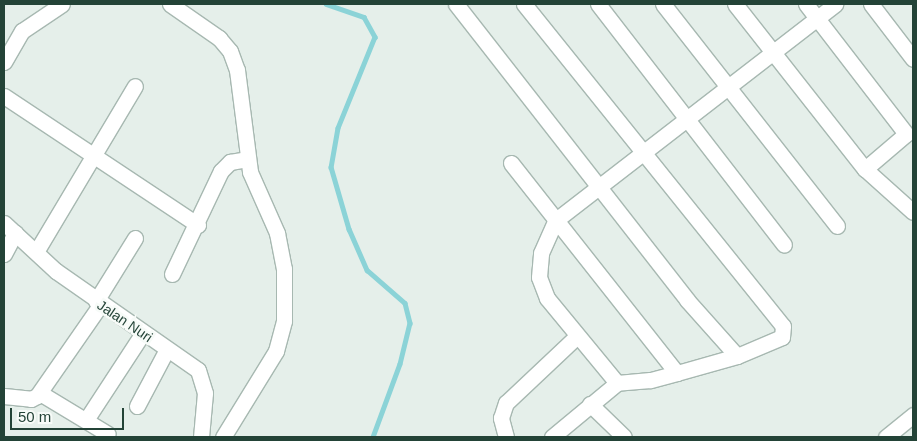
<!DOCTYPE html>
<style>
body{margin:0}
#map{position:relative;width:917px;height:441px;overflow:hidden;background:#e5efea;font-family:Arial,sans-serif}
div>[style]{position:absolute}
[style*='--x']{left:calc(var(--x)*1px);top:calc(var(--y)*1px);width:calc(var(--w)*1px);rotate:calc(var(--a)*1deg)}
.stream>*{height:4.5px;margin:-2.25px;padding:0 2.25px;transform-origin:2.25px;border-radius:2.25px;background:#8bd3d7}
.roads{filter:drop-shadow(1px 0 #a7b8b1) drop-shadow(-1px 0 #a7b8b1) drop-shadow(0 1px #a7b8b1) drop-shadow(0 -1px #a7b8b1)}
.street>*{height:15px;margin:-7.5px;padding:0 7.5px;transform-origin:7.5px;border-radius:7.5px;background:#fff}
span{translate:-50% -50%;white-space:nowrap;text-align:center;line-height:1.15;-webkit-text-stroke:5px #f7fbf8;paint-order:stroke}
.street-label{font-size:14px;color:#234337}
.frame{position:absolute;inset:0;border:5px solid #234337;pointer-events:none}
.scale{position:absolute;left:10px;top:408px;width:114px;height:22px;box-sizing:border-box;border:2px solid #234337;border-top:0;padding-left:6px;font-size:15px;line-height:18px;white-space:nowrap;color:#234337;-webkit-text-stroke:4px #f7fbf8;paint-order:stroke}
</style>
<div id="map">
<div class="stream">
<div style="--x:326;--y:4;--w:40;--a:18.9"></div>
<div style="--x:364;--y:17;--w:23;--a:61"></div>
<div style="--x:375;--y:37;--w:98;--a:112.1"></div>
<div style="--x:338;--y:128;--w:40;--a:100"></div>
<div style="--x:331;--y:167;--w:65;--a:73.8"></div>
<div style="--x:349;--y:229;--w:45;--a:66.3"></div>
<div style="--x:367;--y:270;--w:50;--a:41"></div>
<div style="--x:405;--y:303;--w:21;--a:76"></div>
<div style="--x:410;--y:323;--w:42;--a:103.7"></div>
<div style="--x:400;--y:364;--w:78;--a:110.3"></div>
</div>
<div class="roads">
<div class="street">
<div style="--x:170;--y:4;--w:60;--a:34.8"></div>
<div style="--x:219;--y:38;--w:17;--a:50"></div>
<div style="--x:230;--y:51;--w:20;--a:70"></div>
<div style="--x:237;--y:70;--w:103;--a:82.7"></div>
<div style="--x:250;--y:172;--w:67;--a:66.1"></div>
<div style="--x:277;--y:233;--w:37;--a:79"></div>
<div style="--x:284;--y:269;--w:52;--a:90"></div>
<div style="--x:284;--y:321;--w:31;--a:105"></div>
<div style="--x:276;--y:351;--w:101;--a:121.6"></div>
<div style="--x:456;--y:4;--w:375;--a:52"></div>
<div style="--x:687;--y:300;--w:75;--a:48.2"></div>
<div style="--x:524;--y:4;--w:413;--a:51.2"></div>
<div style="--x:783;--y:326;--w:11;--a:95"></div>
<div style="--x:782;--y:337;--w:49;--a:157.1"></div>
<div style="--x:737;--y:356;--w:62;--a:164.2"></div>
<div style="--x:677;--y:373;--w:28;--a:165"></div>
<div style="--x:650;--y:380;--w:33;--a:175"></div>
<div style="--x:617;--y:383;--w:110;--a:-129.5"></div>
<div style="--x:547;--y:298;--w:22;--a:-111"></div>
<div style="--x:539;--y:277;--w:24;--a:-85"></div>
<div style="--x:541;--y:253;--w:36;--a:-66"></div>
<div style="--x:556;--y:220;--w:195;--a:51.7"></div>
<div style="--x:598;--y:4;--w:304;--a:52.3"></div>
<div style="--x:663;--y:4;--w:282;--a:51.9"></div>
<div style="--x:735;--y:4;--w:210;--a:51.8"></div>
<div style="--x:865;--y:169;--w:64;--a:41.9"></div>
<div style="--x:806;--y:4;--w:164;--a:52.4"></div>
<div style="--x:906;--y:134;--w:54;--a:139.5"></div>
<div style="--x:871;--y:4;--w:69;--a:52.6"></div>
<div style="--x:4;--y:62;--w:36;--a:-60"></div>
<div style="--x:22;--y:31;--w:48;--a:-34"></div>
<div style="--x:4;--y:96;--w:233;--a:33.6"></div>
<div style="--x:511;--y:163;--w:73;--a:51.7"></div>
<div style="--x:556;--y:220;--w:353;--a:-37.7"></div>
<div style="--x:4;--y:223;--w:71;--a:42.7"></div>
<div style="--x:56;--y:271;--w:173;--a:34.9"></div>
<div style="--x:198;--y:370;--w:24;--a:73"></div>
<div style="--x:205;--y:393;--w:44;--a:95.2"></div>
<div style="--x:36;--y:252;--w:193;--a:-59.2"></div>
<div style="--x:4;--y:254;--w:24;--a:-62"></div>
<div style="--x:172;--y:274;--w:114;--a:-64.6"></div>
<div style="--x:221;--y:171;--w:13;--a:-45"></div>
<div style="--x:230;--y:162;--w:17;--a:-10"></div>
<div style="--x:96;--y:301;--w:74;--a:-58.2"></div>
<div style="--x:40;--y:393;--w:79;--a:31.1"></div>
<div style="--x:4;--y:396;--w:27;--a:6"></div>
<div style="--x:31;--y:399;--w:7;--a:-27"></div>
<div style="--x:37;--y:396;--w:112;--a:-55.2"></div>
<div style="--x:590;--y:404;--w:47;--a:44.1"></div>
<div style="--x:137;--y:406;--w:64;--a:-62.2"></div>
<div style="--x:86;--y:420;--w:104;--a:-56.8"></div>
<div style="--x:506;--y:437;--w:20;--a:-105"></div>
<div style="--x:501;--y:418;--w:16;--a:-72"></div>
<div style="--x:506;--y:403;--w:98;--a:-43.3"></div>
<div style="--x:552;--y:437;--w:85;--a:-39.7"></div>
<div style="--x:886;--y:437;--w:35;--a:-39"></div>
</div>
</div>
<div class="street-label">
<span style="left:125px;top:321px;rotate:34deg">Jalan Nuri</span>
</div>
<div class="frame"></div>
<div class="scale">50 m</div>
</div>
